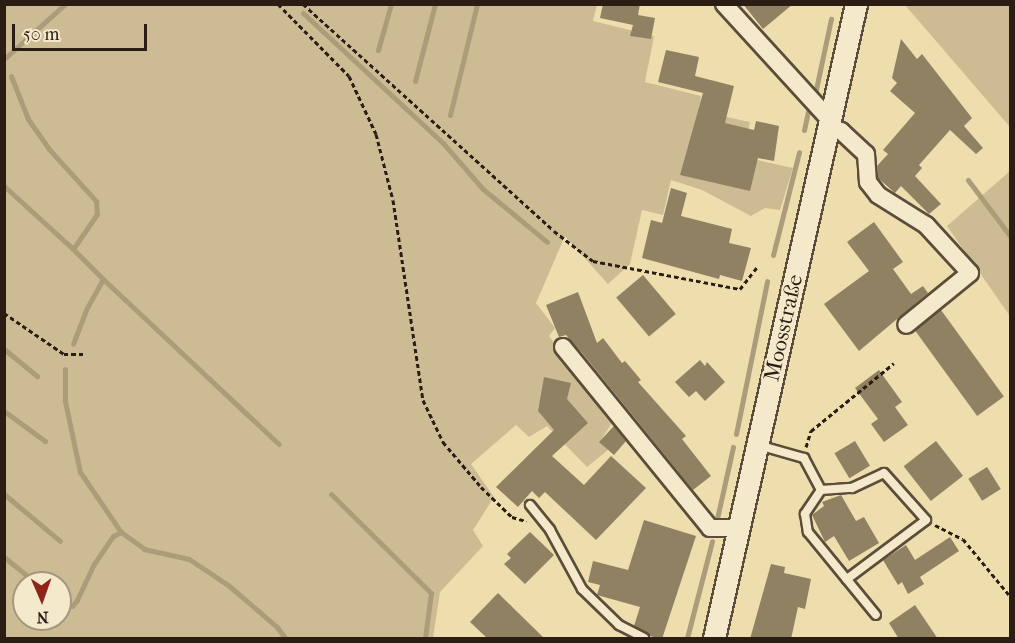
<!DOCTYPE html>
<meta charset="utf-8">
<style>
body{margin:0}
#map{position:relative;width:1015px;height:643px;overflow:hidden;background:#eeddad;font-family:"IM FELL French Canon",serif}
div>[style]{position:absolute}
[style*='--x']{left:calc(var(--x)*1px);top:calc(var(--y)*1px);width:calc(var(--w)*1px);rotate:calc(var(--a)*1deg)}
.green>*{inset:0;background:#cdbc93}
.stream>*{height:5px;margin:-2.5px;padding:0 2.5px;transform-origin:2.5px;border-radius:2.5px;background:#ac9c79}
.building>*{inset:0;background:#908163;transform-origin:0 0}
.path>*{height:3px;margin-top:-1.5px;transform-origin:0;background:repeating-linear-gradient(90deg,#2b1d13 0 4.5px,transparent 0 7.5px)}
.roads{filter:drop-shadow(2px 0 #5c4d3a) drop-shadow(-2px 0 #5c4d3a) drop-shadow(0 2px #5c4d3a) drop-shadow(0 -2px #5c4d3a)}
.service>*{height:8px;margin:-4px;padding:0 4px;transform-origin:4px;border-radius:4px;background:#f4e9ca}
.minor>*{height:16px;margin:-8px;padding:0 8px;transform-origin:8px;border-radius:8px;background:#f4e9ca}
.tertiary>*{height:21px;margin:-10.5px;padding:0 10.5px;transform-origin:10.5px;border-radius:10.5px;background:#f4e9ca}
span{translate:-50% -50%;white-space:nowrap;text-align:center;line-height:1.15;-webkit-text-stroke:4.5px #f4e9ca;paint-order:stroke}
.street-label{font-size:22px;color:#2b1d13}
.frame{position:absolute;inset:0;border:6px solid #2b1d13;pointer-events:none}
.north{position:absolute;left:12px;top:571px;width:60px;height:60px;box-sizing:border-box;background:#f4e9ca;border:2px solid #a49781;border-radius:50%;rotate:178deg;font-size:16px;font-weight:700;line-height:24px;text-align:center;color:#2b1d13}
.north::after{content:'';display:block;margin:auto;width:21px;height:27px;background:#8f2418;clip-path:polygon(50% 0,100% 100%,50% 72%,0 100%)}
.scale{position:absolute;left:12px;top:24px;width:135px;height:27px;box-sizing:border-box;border:3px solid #2b1d13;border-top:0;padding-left:8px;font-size:18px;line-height:21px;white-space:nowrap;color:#2b1d13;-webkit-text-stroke:4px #f4e9ca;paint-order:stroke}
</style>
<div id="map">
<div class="green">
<div style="clip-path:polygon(evenodd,5px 5px,597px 5px,593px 21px,654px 36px,645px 82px,701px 96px,699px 111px,750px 122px,743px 157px,793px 168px,780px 210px,765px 208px,751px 216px,702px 190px,671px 180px,663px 215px,642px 210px,630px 264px,608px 284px,565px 236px,536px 303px,555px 328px,549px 336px,613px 421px,601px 440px,609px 449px,587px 467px,547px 426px,529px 437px,516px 425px,471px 464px,494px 497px,473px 530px,483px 546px,440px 592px,433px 638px,5px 638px,5px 5px,24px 583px,60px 583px,60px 619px,24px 619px,24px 583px)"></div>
<div style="clip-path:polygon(905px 5px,1010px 5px,1010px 127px)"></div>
<div style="clip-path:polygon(1010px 171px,1010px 316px,947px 226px)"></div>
</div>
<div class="stream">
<div style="--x:303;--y:13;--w:191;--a:42.9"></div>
<div style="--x:443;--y:143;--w:61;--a:49"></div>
<div style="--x:483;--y:189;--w:83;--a:39.6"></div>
<div style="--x:378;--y:50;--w:48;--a:-74.2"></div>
<div style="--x:4;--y:59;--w:82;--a:-42"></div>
<div style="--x:11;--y:76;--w:46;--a:68.4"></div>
<div style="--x:28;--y:119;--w:35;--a:55"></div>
<div style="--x:48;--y:148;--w:72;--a:47.8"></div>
<div style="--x:96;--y:201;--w:13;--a:86"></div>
<div style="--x:97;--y:214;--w:42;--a:124.4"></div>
<div style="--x:73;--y:249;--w:42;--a:45"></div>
<div style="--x:103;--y:279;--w:35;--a:119"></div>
<div style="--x:86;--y:310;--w:36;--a:111"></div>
<div style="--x:415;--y:81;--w:80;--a:-75.4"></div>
<div style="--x:815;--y:94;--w:77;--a:-78"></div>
<div style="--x:450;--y:115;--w:114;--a:-76.3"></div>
<div style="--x:804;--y:130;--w:19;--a:-78"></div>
<div style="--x:968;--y:180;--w:70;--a:53.1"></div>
<div style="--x:4;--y:186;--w:93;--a:42.4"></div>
<div style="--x:773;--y:255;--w:106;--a:-75.8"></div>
<div style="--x:103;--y:279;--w:241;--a:43.2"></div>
<div style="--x:4;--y:349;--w:43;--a:39.3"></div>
<div style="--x:65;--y:369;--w:32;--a:90"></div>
<div style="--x:65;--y:401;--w:73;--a:78.1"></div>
<div style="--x:80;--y:472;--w:73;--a:55.7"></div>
<div style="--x:121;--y:532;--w:29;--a:36"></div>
<div style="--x:144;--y:549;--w:46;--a:12.5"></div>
<div style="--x:189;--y:559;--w:47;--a:33.7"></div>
<div style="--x:228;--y:585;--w:65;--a:40.6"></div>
<div style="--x:277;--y:627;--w:14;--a:54"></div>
<div style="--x:4;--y:411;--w:51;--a:36.2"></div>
<div style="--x:736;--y:434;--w:156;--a:-78.5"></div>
<div style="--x:4;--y:494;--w:73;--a:40"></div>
<div style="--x:331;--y:494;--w:141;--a:44.7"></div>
<div style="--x:431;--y:593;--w:45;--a:97.6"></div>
<div style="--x:716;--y:523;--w:78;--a:-77.4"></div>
<div style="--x:4;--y:557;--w:41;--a:39.1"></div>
<div style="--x:60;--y:602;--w:13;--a:18"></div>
<div style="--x:72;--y:606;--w:8;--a:-50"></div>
<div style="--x:77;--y:600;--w:40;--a:-65"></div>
<div style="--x:94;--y:564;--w:34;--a:-56"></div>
<div style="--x:113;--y:536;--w:9;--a:-27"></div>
<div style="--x:687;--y:638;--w:100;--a:-75.5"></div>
</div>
<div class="building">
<div style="clip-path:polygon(603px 4px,640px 4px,638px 15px,655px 18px,651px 39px,630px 36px,633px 25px,600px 18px)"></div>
<div style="clip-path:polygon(743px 4px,793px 4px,763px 29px)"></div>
<div style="clip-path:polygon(901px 39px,917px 59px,922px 54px,972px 118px,964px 126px,983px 148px,976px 154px,950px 130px,919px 165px,922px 168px,915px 176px,941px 204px,929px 214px,901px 186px,895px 193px,878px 178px,877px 166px,888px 154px,883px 150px,915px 113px,890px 91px,897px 83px,892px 78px)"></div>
<div style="clip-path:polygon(666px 50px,699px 57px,695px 76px,734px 86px,725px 123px,754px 130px,756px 121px,779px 126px,774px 161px,758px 158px,750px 191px,680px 175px,703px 93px,658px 82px)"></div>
<div style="clip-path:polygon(671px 188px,687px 193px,681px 216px,732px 229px,729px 243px,751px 248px,742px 281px,720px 275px,719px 279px,642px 258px,651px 220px,662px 223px)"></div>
<div style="clip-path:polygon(874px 222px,903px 262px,893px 269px,911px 294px,923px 286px,928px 293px,859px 351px,824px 304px,869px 271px,847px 242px)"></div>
<div style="left:643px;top:275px;width:51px;height:35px;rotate:50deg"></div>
<div style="clip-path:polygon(578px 292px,597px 343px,603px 338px,622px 363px,625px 361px,641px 380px,638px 382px,686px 436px,682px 439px,711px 476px,693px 490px,583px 354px,566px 335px,559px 337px,546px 305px)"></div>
<div style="left:941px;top:310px;width:107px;height:33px;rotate:54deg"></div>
<div style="clip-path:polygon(700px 360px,705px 366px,707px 362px,725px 382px,705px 401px,696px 391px,689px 397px,675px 382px)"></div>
<div style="clip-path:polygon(879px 370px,902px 402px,895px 407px,908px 425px,884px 442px,871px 424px,878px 419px,855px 388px)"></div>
<div style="clip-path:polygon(544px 377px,571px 383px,567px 399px,588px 423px,552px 456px,584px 485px,611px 456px,646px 488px,596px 540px,545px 492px,539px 498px,532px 491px,518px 507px,496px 487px,554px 430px,538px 411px)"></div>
<div style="clip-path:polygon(614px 426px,626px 441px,614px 455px,599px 442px)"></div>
<div style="left:855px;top:441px;width:29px;height:24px;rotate:59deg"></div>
<div style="left:936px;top:441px;width:44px;height:41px;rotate:52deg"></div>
<div style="left:987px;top:467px;width:26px;height:22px;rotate:58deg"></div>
<div style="clip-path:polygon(841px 495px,856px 521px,864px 517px,879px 543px,849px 561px,834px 536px,825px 542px,812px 515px,824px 506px,822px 502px)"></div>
<div style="clip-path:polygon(644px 520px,696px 536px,662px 639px,650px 636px,634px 626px,640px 607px,597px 595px,600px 585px,588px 582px,593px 561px,628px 570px)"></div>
<div style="clip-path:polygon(530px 532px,554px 555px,525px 584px,504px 564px,511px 558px,507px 554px)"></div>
<div style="clip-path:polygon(950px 537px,959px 551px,920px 577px,924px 584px,908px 594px,902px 582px,898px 585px,883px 560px,906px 545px,915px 560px)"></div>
<div style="clip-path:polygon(771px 564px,785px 567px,784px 573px,811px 579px,805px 609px,798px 607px,791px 639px,750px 639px)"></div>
<div style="clip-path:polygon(498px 593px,545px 639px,488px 639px,470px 622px)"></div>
<div style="clip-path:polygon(915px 605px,938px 639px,899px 639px,889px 623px)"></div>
</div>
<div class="path">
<div style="--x:278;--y:4;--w:101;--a:45.4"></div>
<div style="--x:349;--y:76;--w:64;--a:65"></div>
<div style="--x:376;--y:134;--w:68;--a:75.6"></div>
<div style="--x:393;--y:200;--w:202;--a:81.5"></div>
<div style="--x:423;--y:400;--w:47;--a:64.5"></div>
<div style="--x:443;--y:442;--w:59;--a:49.8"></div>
<div style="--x:481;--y:487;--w:43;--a:44.1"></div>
<div style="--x:512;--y:517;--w:15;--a:16"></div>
<div style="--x:303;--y:4;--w:338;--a:42.1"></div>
<div style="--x:554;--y:231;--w:49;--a:37.6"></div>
<div style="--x:593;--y:261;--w:150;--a:10.8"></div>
<div style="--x:740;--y:289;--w:29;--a:-52"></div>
<div style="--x:4;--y:313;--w:73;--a:34.3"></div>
<div style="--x:64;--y:354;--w:21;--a:0"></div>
<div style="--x:806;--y:447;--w:17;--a:-73"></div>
<div style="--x:811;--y:431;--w:107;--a:-39.3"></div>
<div style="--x:935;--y:525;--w:31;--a:27"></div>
<div style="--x:963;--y:539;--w:74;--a:50.5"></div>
</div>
<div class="roads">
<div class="service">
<div style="--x:758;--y:445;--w:48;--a:15.8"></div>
<div style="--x:804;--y:458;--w:36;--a:62"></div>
<div style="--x:821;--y:490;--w:29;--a:124"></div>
<div style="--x:805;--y:514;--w:18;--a:81"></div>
<div style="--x:808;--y:532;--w:107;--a:50.7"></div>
<div style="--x:821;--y:490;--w:31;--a:-4"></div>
<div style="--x:852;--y:488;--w:35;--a:-25"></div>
<div style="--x:884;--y:473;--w:63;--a:48.2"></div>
<div style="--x:926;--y:520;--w:99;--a:143.2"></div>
<div style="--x:530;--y:505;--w:32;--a:51"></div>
<div style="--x:550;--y:530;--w:67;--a:61.5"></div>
<div style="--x:582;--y:589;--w:52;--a:44.2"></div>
<div style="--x:619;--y:625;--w:28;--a:27"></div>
</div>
<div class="minor">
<div style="--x:724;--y:4;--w:156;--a:47.6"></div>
<div style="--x:827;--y:127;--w:15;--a:16"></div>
<div style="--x:841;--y:131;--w:34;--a:43"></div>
<div style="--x:866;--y:154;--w:28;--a:86"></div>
<div style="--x:868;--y:182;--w:16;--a:52"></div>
<div style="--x:878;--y:195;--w:57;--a:32"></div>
<div style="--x:926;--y:225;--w:65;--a:47.5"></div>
<div style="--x:970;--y:273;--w:82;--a:140.9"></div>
<div style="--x:563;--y:347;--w:233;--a:50.9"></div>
<div style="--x:710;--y:528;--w:29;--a:0"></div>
</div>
<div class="tertiary">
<div style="--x:714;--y:638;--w:650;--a:-77.38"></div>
</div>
</div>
<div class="street-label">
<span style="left:784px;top:328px;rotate:-77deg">Moosstraße</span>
</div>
<div class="frame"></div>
<div class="north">N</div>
<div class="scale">50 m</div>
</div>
